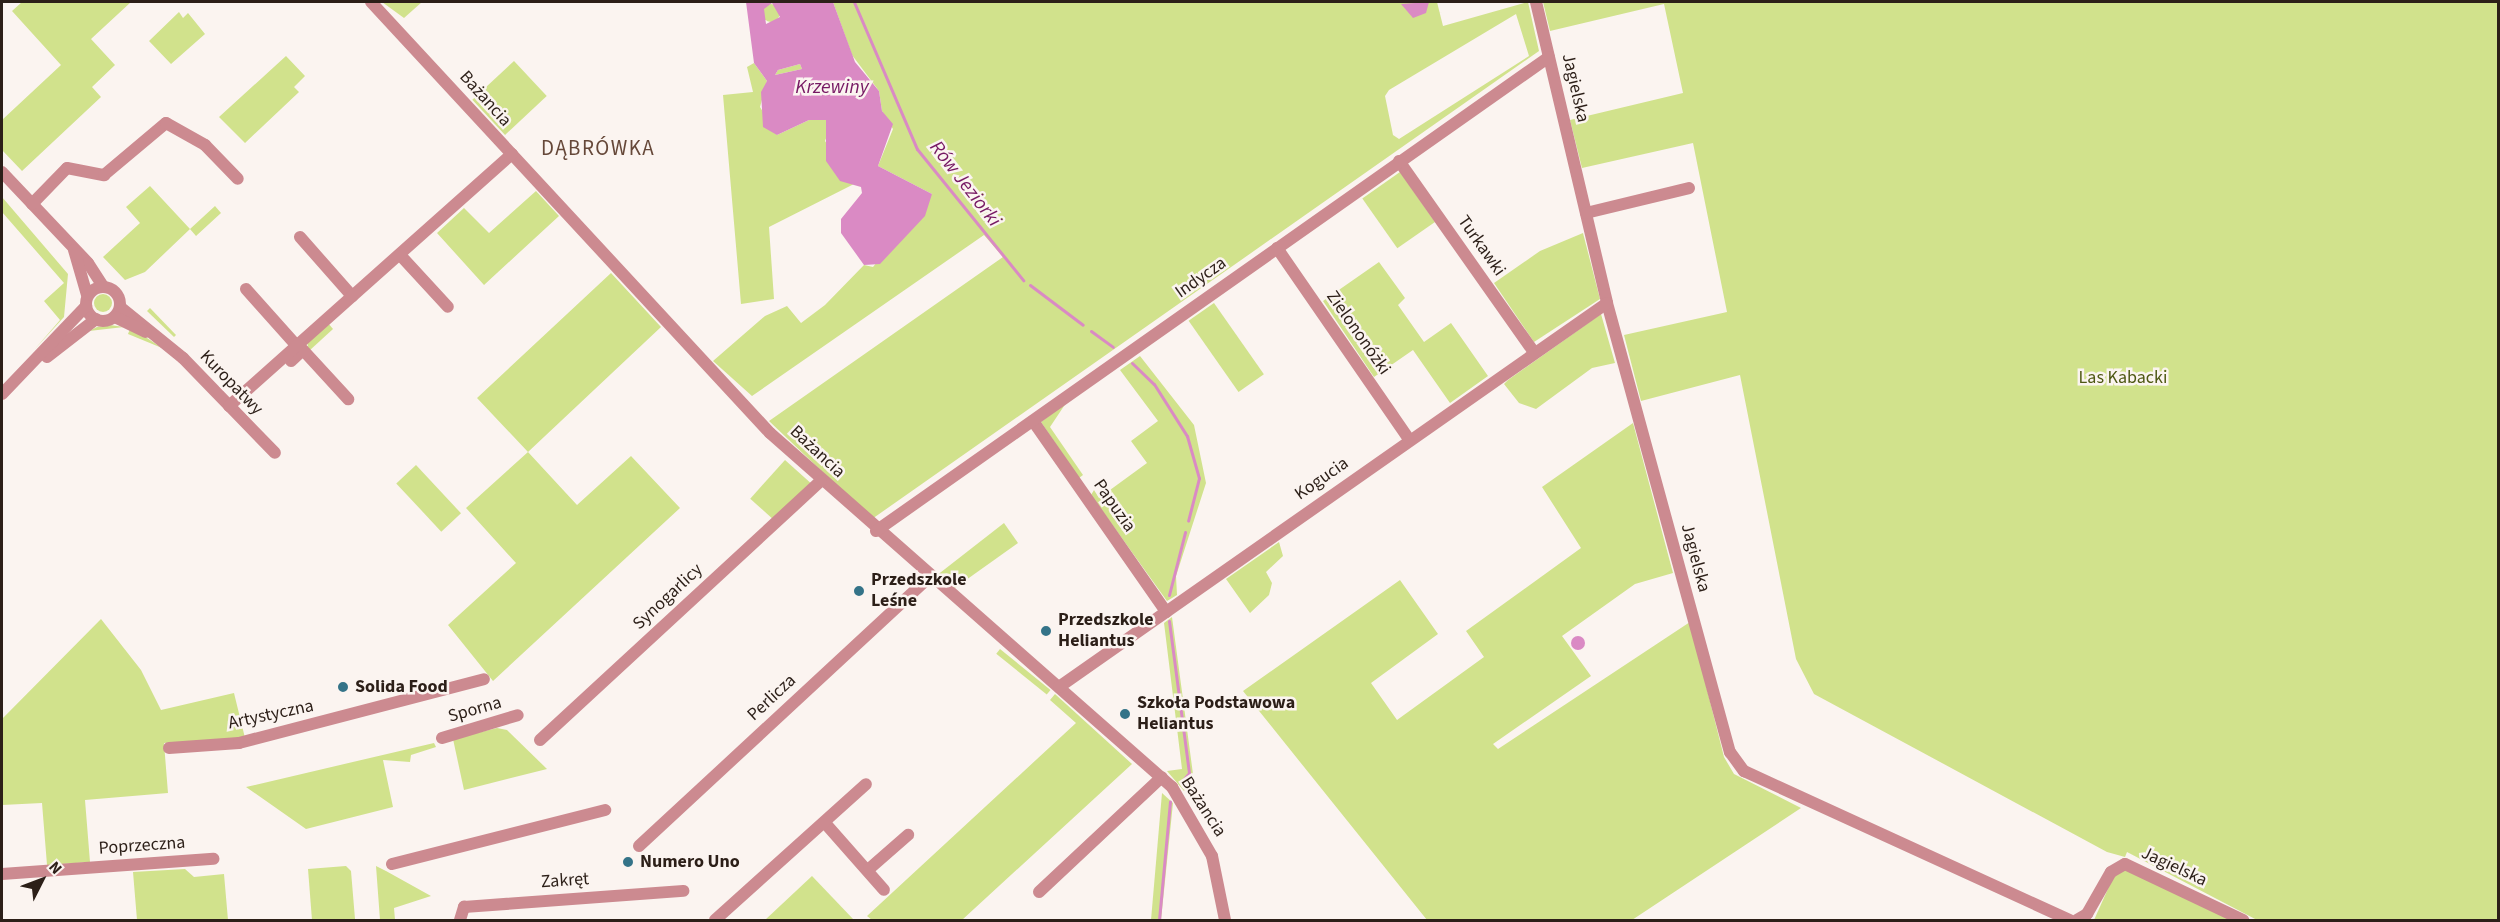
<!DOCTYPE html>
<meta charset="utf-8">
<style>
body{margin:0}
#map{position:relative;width:2500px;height:922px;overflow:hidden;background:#fbf4f0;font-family:"Source Sans 3",sans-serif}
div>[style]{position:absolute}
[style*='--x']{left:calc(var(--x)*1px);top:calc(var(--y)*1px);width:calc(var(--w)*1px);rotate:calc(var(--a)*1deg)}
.green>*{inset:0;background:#d1e28c;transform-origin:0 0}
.round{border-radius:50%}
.water>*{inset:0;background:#da8ac4}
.stream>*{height:3px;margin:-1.5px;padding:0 1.5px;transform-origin:1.5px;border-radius:1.5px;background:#da8ac4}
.minor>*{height:12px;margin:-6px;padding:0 6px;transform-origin:6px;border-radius:6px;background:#cc8a90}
.minor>.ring{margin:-6px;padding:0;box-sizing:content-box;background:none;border:12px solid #cc8a90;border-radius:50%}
.dots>*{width:16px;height:16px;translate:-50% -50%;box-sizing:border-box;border:3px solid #fbf4f0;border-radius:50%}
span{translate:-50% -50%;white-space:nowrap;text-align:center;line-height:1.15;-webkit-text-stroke:5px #fbf4f0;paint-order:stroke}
.street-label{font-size:18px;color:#2c1f18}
.park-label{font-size:18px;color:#4e5813}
.poi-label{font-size:18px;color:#2c1f18;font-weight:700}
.left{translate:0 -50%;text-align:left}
.water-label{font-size:20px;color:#761863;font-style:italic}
.quarter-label{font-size:21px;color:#664839;letter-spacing:1.5px}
.frame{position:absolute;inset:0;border:3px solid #2c1f18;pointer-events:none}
.north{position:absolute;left:12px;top:850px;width:60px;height:60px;-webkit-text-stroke:4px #fbf4f0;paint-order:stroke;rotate:48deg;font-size:16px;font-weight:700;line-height:24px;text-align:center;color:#2c1f18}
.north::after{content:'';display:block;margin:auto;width:21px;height:27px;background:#2c1f18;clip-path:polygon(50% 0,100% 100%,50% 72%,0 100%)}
</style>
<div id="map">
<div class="green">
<div style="clip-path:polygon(22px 2px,131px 2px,91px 39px,115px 65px,92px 87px,101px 97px,22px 171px,2px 150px,2px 120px,61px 65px,12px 11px)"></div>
<div style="clip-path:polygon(382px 2px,422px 2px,404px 18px)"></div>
<div style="clip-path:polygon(evenodd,833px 2px,1437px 2px,1443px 26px,1528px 2px,1539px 51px,872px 519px,769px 421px,1003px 257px,984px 235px,752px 396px,713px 361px,765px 316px,787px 306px,801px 323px,825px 305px,864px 265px,873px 267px,932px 194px,878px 166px,893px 129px,882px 111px,879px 91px,852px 55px,833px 2px,1516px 14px,1529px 56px,1399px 139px,1393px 135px,1385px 96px,1389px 90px,1516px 14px)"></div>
<div style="clip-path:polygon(1543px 2px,2498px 2px,2498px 920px,2257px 920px,2127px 852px,2125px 857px,2107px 852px,1814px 694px,1796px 659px,1740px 375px,1641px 401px,1624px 335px,1727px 312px,1693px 143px,1582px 168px,1570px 120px,1683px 93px,1664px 4px,1550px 31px)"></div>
<div class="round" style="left:762px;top:4px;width:18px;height:18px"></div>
<div style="clip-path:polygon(179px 12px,183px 18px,188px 13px,205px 34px,171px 64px,149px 41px)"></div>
<div style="clip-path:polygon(286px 56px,305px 76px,294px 87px,299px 92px,245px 143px,219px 117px)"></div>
<div style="left:514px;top:61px;width:48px;height:57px;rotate:47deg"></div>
<div style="clip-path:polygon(754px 63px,767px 81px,760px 107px,777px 135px,809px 120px,826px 120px,830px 128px,825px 141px,854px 184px,769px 227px,774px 299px,741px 304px,723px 95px,753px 92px,747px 67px)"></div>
<div style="clip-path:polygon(800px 64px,802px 69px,775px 75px,778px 70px)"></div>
<div style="left:1400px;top:172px;width:61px;height:46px;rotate:55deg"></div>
<div style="clip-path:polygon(150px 186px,190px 229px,215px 206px,221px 213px,196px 236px,190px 229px,145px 272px,125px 280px,103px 257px,140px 223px,126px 207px)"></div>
<div style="clip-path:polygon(536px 191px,559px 216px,484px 285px,437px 233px,464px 208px,489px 233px)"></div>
<div style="clip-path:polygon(2px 197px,68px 274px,64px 317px,34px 350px,60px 320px,44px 301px,64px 283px,2px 212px)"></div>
<div style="clip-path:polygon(1583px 233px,1600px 299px,1534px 342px,1494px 283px,1540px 251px)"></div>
<div style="clip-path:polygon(1379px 262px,1405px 298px,1398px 305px,1424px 342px,1451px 323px,1488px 376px,1450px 403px,1413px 350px,1374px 377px,1323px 301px)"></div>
<div style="clip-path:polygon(611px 273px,661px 327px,528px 452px,577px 505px,631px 456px,680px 508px,493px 681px,448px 625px,516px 563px,466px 508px,528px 452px,477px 398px)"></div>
<div class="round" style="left:94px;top:294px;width:18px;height:18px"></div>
<div style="left:1214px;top:303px;width:87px;height:31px;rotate:55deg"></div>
<div style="clip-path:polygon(150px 308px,176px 335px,174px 337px,147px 311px)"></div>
<div style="clip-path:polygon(1601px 314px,1615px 363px,1592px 368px,1536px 409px,1519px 403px,1504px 384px,1508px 380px)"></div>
<div style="clip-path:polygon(328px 323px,333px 329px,309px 351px,307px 342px)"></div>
<div style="clip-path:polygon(110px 325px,124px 327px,89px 331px,97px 327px)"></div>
<div style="clip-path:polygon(130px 329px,147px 338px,162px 348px,128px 334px)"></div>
<div style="clip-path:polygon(1140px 356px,1194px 425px,1206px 483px,1176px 576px,1177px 595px,1167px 601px,1091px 495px,1094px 490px,1099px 498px,1147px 463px,1131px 441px,1158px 421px,1120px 370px)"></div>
<div style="clip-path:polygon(1066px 403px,1050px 427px,1083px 475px,1079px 478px,1041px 422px)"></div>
<div style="clip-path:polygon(1633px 423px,1673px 573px,1635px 584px,1562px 636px,1591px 676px,1493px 744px,1498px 749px,1690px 622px,1724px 757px,1734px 774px,1801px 808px,1632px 920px,1427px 920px,1243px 691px,1400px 580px,1438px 634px,1371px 683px,1397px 720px,1484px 657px,1466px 631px,1581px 548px,1542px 487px)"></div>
<div style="left:785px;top:460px;width:36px;height:52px;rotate:42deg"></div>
<div style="left:416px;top:465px;width:66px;height:27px;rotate:47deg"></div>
<div style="clip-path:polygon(1004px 523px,1018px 543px,952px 590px,936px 576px)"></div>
<div style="clip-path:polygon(1279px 542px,1283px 556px,1266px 572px,1272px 583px,1269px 595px,1250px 613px,1226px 579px)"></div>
<div style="clip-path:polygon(1172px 617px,1193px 774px,1184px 791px,1167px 771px,1182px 769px,1164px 623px)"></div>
<div style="clip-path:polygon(101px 619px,141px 670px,161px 710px,234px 693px,245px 738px,164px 743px,168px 793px,85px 800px,90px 862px,47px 865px,42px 803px,2px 805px,2px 719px)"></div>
<div style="left:1000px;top:649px;width:65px;height:6px;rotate:39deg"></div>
<div style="clip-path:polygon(1055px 694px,1132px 764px,962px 920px,872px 920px,867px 916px,1076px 723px,1050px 700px)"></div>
<div style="clip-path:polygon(497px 728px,507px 730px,547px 769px,464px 790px,453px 739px)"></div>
<div style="clip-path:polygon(434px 743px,436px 747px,411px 755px,410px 762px,383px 760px,393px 807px,306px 829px,246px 787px)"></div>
<div style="clip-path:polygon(1162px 793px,1173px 803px,1161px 920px,1151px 920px)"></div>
<div style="clip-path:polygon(346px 866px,351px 871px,355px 919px,312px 920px,308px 869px)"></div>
<div style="clip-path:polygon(376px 866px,386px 871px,431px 896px,394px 908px,395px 920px,380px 920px)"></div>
<div style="clip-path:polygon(185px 869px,194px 877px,224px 874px,228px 920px,137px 920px,133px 872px)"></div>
<div style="clip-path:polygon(2129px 869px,2232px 920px,2094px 920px,2116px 871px)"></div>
<div style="clip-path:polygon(812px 876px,854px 920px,765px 920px)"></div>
</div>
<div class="water">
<div style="clip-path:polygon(evenodd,746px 2px,833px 2px,855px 62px,879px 91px,882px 111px,893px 124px,878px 166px,932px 194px,925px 216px,880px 264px,864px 265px,841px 233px,841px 219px,862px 193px,861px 187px,840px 181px,826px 161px,826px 120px,809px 120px,777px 135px,763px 127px,761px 92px,767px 81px,754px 63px,746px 2px,772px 3px,780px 17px,766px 24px,764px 9px,772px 3px,746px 2px,800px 64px,802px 69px,775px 75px,778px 70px,800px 64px)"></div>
<div style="clip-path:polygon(1429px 2px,1426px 13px,1413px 18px,1401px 4px)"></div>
<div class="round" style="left:1571px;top:636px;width:14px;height:14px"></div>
</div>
<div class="stream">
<div style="--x:854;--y:2;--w:160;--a:66.8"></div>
<div style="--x:917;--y:149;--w:169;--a:51"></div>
<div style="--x:1030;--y:285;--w:66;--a:37"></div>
<div style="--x:1091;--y:331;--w:27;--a:36"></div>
<div style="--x:1132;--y:363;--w:30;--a:44"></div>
<div style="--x:1154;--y:384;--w:62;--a:57.6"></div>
<div style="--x:1187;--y:436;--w:44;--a:74.1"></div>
<div style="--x:1199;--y:478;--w:44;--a:104.3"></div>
<div style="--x:1169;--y:595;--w:65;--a:-75.7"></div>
<div style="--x:1169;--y:621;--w:153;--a:82.5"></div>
<div style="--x:1189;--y:773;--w:9;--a:131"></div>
<div style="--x:1159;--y:920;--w:119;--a:-84.7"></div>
</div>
<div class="minor">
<div style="--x:371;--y:2;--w:587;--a:47.21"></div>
<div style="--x:770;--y:433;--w:536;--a:41.37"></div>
<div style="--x:1172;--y:787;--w:80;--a:59.9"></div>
<div style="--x:1212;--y:856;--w:65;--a:78.5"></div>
<div style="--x:1536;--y:2;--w:309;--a:76.7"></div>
<div style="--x:1607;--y:303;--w:466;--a:74.7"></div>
<div style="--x:1730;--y:752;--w:24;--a:54"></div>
<div style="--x:1744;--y:771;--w:358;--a:24.6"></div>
<div style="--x:1399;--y:161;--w:232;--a:54.8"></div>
<div style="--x:2;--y:172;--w:125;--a:46.6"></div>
<div style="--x:88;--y:263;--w:27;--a:57"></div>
<div style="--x:32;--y:204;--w:50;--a:-45.8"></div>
<div style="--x:67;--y:168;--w:38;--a:11"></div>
<div style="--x:104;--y:175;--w:81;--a:-40"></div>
<div style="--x:166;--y:123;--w:45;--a:29.4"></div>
<div style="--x:205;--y:145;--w:47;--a:45.9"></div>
<div style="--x:1586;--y:213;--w:106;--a:-13.6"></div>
<div style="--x:300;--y:237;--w:79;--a:48.6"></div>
<div style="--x:1277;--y:248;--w:232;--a:55.4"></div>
<div style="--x:74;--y:250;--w:47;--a:73.9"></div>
<div style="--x:401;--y:256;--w:69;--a:47.3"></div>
<div class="ring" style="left:86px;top:287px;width:22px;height:22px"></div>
<div style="--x:246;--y:289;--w:75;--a:48.2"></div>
<div style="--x:120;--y:307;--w:81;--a:39"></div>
<div style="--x:183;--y:358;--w:132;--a:45.9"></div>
<div style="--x:115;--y:317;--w:34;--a:26"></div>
<div style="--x:47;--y:357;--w:62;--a:-37.8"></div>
<div style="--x:291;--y:361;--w:16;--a:-43"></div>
<div style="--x:303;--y:350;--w:67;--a:47.4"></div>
<div style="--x:2;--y:394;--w:122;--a:-46.3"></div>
<div style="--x:229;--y:406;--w:379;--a:-41.7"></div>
<div style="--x:1033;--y:421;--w:233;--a:55.1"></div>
<div style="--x:876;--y:531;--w:823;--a:-35.16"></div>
<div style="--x:1059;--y:687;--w:669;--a:-35.02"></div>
<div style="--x:442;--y:738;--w:79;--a:-16.8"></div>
<div style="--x:540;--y:740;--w:382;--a:-42.7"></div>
<div style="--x:169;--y:748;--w:70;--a:-4.1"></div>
<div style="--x:239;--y:743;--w:253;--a:-14.6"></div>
<div style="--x:825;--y:823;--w:89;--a:48.6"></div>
<div style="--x:639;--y:846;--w:396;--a:-42.8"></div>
<div style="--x:392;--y:864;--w:220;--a:-14.2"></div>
<div style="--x:869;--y:869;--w:52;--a:-41.1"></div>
<div style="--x:2;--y:874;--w:212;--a:-4.1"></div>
<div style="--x:1039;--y:892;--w:168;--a:-43.1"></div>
<div style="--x:460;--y:920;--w:14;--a:-73"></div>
<div style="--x:464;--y:907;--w:220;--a:-4.2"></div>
<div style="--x:715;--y:920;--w:203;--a:-42"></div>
<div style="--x:2077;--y:920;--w:12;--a:-31"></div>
<div style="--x:2087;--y:914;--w:48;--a:-60.3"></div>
<div style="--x:2111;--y:872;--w:16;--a:-30"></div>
<div style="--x:2125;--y:864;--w:131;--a:25.4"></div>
</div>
<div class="dots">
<div style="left:859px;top:591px;background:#347388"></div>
<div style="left:1046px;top:631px;background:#347388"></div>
<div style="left:343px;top:687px;background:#347388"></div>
<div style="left:1125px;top:714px;background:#347388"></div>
<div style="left:628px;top:862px;background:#347388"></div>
</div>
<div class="street-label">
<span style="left:1575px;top:88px;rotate:77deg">Jagielska</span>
<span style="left:485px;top:99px;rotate:48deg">Bażancia</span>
<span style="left:1481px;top:246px;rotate:55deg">Turkawki</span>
<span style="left:1201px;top:278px;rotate:-35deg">Indycza</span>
<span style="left:1358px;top:333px;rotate:55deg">Zielononóżki</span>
<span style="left:231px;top:383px;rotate:46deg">Kuropatwy</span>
<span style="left:817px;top:452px;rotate:43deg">Bażancia</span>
<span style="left:1322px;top:479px;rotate:-35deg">Kogucia</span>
<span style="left:1114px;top:506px;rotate:55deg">Papuzia</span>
<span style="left:1695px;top:558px;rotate:75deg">Jagielska</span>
<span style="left:668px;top:597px;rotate:-43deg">Synogarlicy</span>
<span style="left:772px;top:698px;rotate:-43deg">Perlicza</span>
<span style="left:475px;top:710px;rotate:-16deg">Sporna</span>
<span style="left:271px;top:715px;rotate:-12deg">Artystyczna</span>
<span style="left:1203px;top:807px;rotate:57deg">Bażancia</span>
<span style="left:142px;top:846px;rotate:-4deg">Poprzeczna</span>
<span style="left:2174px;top:867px;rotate:25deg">Jagielska</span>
<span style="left:565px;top:881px;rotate:-4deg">Zakręt</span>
</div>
<div class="park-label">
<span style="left:2123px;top:378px">Las Kabacki</span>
</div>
<div class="poi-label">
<span class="left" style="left:871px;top:591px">Przedszkole<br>Leśne</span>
<span class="left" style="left:1058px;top:631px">Przedszkole<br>Heliantus</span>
<span class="left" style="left:355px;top:687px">Solida Food</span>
<span class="left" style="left:1137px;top:714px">Szkoła Podstawowa<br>Heliantus</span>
<span class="left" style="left:640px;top:862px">Numero Uno</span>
</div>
<div class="water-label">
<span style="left:832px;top:87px">Krzewiny</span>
<span style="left:965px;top:184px;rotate:52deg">Rów Jeziorki</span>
</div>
<div class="quarter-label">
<span style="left:598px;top:148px">DĄBRÓWKA</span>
</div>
<div class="frame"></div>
<div class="north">N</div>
</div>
